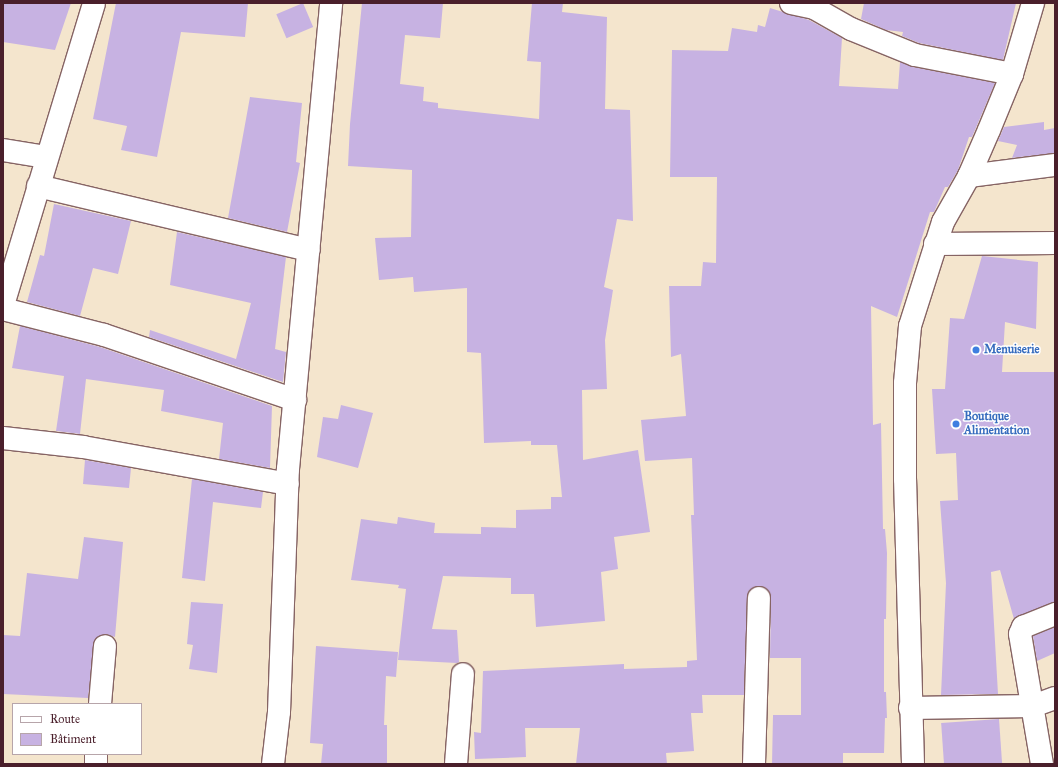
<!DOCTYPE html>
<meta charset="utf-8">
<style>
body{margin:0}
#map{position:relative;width:1058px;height:767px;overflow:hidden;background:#f4e5cd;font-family:"IM FELL Great Primer",serif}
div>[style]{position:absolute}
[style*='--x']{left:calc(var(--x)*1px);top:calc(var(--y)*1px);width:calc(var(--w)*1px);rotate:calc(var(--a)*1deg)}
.building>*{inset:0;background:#c7b2e2;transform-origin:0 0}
.roads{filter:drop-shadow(1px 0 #866464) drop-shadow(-1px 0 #866464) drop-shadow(0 1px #866464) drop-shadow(0 -1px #866464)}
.minor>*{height:22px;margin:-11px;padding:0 11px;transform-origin:11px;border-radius:11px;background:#fff}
.dots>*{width:11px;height:11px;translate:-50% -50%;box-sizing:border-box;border:2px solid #fff;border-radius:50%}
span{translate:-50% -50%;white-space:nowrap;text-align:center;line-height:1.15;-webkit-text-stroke:3px #fff;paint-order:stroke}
.shop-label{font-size:12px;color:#366cbe;font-weight:700}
.left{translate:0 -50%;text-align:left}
.frame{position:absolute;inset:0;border:4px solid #4a1f2b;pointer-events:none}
.legend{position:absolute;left:12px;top:703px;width:130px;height:52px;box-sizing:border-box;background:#fff;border:1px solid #b7a5aa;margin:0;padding:5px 7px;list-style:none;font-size:12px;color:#4a1f2b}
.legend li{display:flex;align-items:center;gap:8px;height:20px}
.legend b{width:20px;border:1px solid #b7a5aa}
</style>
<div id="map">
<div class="building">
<div style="clip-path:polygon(3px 3px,71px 3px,55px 50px,3px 42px)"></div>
<div style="clip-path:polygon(116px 3px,248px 3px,245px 37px,181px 32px,157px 157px,121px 150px,127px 126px,93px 119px)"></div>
<div style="left:303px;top:3px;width:26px;height:29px;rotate:67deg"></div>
<div style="clip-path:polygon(362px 3px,443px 3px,440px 38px,405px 35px,400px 84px,424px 87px,423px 101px,438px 103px,438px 108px,539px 119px,541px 62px,527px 61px,532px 3px,563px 3px,562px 12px,607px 17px,605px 109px,630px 110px,633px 221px,617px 219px,604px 287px,613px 290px,605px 340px,607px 389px,582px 390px,583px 460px,638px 450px,650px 532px,614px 537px,618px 569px,601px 572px,605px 621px,536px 627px,534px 594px,511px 594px,511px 578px,443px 576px,432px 629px,457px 630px,459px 662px,457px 663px,398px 660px,406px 589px,398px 588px,399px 585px,351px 580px,361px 519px,397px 524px,398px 517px,435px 523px,434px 533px,481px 534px,481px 527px,516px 528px,516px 510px,551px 509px,551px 497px,562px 497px,557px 445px,531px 445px,531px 441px,484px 443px,481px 353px,467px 352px,467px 288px,414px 292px,413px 277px,379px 280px,375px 238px,411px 237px,412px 170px,348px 166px,350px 124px)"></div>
<div style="clip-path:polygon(864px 3px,1016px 3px,1003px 60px,919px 43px,902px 36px,903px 32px,886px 30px,861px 19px)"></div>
<div style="clip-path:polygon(770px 8px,809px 20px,842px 38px,839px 86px,898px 89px,900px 62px,913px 67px,995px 83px,972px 137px,969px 137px,958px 170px,948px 187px,945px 187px,934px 212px,930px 212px,897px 317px,871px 306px,873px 425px,881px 423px,883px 529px,885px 529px,887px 553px,886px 619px,884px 619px,884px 692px,886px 692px,887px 718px,885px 718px,884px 753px,843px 753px,843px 764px,772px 764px,773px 715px,801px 715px,801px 658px,770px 658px,771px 598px,766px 588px,759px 586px,749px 591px,747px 598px,744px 695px,702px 695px,703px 713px,691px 713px,694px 751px,666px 753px,667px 764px,576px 764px,580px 728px,525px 728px,526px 757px,475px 759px,474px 732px,481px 733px,483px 671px,624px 664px,624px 669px,687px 667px,687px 661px,697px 660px,691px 515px,694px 515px,692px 458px,645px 461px,641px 420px,686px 416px,681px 354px,671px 357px,669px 286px,701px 286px,703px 262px,716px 263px,717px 177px,670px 177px,672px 50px,728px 51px,732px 28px,757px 32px,758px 25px,765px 27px)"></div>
<div style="clip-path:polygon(250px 97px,302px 103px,296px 162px,300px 163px,287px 232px,228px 218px)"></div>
<div style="clip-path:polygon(1044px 122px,1044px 130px,1055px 128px,1055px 153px,1012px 158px,1017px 145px,998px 141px,1004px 127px)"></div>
<div style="clip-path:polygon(54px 204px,131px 221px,118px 274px,93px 268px,80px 316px,27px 302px,40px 255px,44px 256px)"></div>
<div style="clip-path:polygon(177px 232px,286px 257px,275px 349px,286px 352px,283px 382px,149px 337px,150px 330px,236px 359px,251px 303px,170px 285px)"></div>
<div style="clip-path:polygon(982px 256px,1038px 262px,1036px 329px,1005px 322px,1002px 372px,1055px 372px,1055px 602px,1014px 619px,1000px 570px,991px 572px,998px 694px,941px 695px,946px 583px,940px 501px,958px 500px,956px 453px,936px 454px,932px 389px,945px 389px,950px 318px,964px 319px)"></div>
<div style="clip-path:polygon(20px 326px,100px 347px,272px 406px,270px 468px,219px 459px,223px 423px,161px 411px,164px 390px,86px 379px,80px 434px,56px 431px,64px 376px,12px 368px)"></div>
<div style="clip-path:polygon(341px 405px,373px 413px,358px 468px,317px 457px,323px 417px,338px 419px)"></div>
<div style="clip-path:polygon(85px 460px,131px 468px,129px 488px,83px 484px)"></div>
<div style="clip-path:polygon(192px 479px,263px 492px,261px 508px,213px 502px,205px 581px,182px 578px)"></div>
<div style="clip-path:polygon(84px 537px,123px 542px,115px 637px,106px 634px,95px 639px,88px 698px,3px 694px,3px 635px,20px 636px,27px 573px,78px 579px)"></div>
<div style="clip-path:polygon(191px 602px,223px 604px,217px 673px,189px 669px,193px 645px,187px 644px)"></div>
<div style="clip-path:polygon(1055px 627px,1055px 653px,1037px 661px,1033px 636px)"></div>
<div style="clip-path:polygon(316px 646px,398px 652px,396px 677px,386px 676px,384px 725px,387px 725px,387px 764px,321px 764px,323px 744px,310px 743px)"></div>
<div style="left:999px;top:719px;width:45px;height:58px;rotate:86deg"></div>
</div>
<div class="roads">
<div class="minor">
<div style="--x:791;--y:3;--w:24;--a:12"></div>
<div style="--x:814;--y:8;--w:43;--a:29.6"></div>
<div style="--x:851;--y:29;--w:69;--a:22.1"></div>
<div style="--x:915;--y:55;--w:99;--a:11.1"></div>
<div style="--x:3;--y:150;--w:44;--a:9.2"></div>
<div style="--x:969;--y:176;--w:87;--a:-7.3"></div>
<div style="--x:38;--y:186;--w:278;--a:13.3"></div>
<div style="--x:935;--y:244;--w:120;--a:-0.5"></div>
<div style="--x:3;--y:305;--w:315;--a:-73.2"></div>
<div style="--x:3;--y:309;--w:104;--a:14.4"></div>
<div style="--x:104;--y:335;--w:202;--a:18.8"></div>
<div style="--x:3;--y:438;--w:81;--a:6.4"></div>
<div style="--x:83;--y:447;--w:208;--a:10.2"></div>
<div style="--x:100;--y:704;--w:58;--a:-85.1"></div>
<div style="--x:910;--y:708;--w:123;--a:-0.9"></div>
<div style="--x:1033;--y:706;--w:23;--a:-20"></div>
<div style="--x:96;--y:764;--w:10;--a:-90"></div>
<div style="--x:273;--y:764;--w:52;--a:-83.4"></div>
<div style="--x:279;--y:712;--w:243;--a:-87.9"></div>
<div style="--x:288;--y:469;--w:468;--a:-84.7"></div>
<div style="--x:456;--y:764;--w:90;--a:-85.6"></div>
<div style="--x:754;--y:764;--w:166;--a:-88.3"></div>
<div style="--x:913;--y:764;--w:285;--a:-91.6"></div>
<div style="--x:905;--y:479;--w:96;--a:-90"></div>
<div style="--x:905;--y:383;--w:57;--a:-85"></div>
<div style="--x:910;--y:326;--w:109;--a:-72.4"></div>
<div style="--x:943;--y:222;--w:53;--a:-60.5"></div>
<div style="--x:969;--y:176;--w:50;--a:-66.5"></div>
<div style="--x:989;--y:130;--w:61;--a:-67.7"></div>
<div style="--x:1012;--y:74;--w:74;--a:-73.5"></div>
<div style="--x:1042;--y:764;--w:132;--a:-99.6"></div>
<div style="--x:1020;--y:634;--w:8;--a:-67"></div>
<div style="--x:1023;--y:627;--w:35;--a:-22"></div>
</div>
</div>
<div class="dots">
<div style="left:976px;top:350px;background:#3f7fe0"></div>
<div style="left:956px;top:424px;background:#3f7fe0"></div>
</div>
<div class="shop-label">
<span class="left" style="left:984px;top:350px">Menuiserie</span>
<span class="left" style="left:964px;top:424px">Boutique<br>Alimentation</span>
</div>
<div class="frame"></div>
<ul class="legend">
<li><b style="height:5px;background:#fff"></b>Route</li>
<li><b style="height:11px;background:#c7b2e2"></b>Bâtiment</li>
</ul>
</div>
